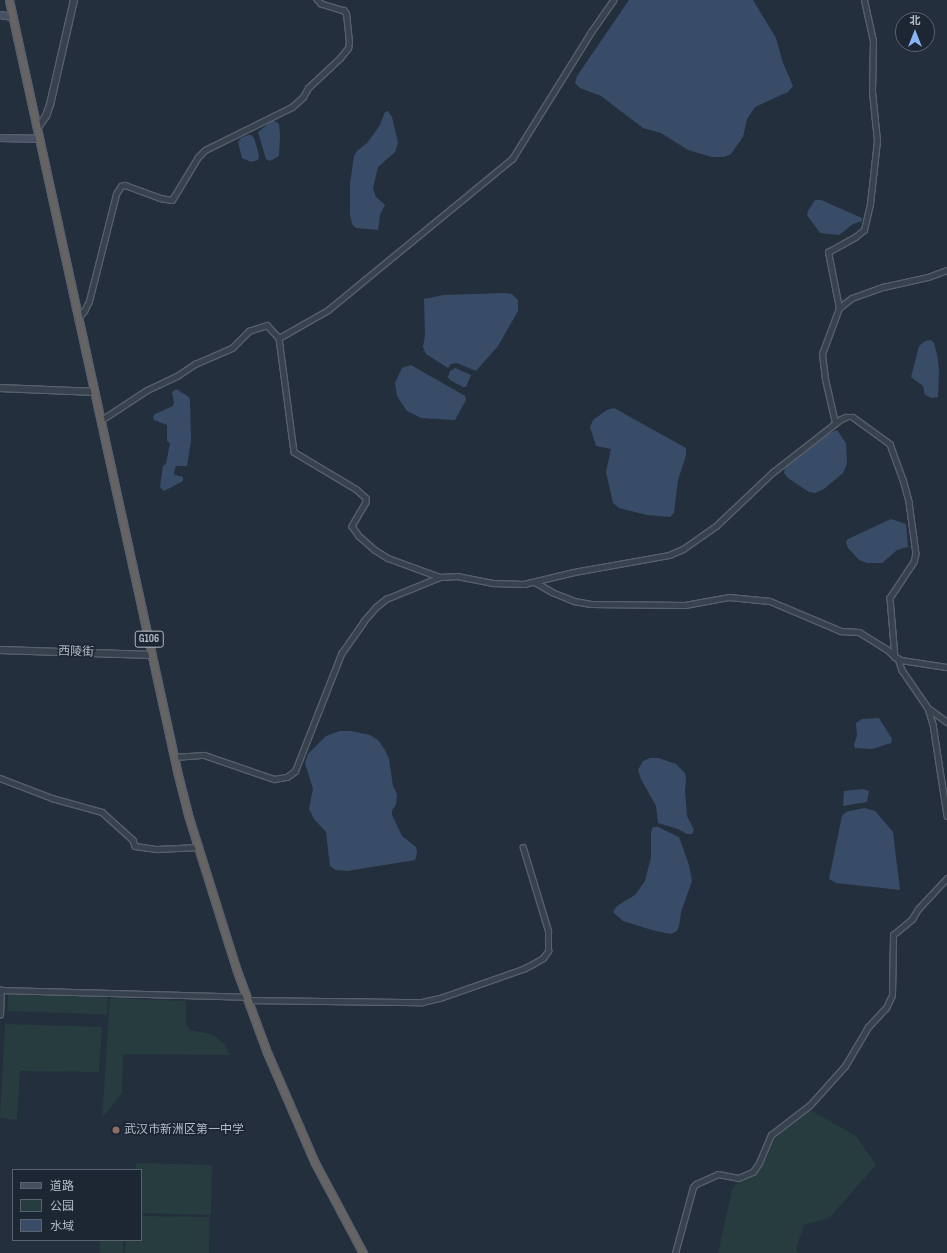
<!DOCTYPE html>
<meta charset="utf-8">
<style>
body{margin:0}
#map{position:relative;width:947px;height:1253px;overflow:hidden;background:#242f3e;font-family:"Sofia Sans Condensed","Noto Sans SC",sans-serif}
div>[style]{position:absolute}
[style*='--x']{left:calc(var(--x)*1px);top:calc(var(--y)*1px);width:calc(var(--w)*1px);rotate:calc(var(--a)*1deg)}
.green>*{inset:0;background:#263c3f;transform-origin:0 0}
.water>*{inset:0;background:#394c67}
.roads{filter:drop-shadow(1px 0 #565f6c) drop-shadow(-1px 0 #565f6c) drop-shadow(0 1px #565f6c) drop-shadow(0 -1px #565f6c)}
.minor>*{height:4.5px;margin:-2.25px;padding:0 2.25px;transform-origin:2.25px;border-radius:2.25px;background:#38414e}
.tertiary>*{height:5.5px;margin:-2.75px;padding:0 2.75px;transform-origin:2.75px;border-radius:2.75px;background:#38414e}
.secondary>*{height:6px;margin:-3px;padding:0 3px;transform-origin:3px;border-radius:3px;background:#465061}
.trunk>*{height:7px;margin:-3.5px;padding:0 3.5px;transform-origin:3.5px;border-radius:3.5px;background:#656462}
.dots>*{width:11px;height:11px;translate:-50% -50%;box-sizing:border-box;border:2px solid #1d2633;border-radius:50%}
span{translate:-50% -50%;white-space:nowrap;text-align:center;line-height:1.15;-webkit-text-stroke:3.5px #1d2633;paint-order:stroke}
.shield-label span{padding:1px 3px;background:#1d2633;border:1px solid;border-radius:3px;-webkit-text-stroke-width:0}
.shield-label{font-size:11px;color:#b4bcc9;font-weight:700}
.street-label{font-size:12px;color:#b4bcc9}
.poi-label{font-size:12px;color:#b4bcc9}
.left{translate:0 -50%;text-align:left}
.legend{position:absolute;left:12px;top:1169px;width:130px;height:72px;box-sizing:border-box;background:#1d2633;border:1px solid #59626f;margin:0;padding:5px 7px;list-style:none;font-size:12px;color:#b4bcc9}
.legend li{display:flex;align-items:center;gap:8px;height:20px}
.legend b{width:20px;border:1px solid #59626f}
.north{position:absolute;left:895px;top:12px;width:40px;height:40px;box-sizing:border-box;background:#1d2633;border:1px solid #59626f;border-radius:50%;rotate:0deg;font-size:11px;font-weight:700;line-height:16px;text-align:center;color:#b4bcc9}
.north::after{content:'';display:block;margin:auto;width:14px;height:18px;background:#8ab4f8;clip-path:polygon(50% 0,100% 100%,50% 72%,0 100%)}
</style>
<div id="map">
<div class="green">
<div style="left:8px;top:994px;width:100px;height:17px;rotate:2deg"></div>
<div style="clip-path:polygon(110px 998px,186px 1001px,186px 1023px,190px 1030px,211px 1034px,225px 1044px,230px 1055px,123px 1054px,122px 1093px,102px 1118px)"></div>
<div style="clip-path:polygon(5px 1024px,102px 1027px,99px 1072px,20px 1071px,17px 1120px,0 1118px)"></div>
<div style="clip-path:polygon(810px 1110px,856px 1136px,876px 1165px,829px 1218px,804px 1225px,796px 1248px,799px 1253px,718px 1253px,732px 1190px,738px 1181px,756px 1175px,764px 1163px,772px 1141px)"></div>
<div style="clip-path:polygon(136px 1163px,212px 1165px,211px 1215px,141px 1213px,141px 1170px,136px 1170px)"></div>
<div style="clip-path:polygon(141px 1216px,210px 1217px,209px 1253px,125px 1253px,126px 1240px,141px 1240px)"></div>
<div style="left:100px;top:1240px;width:23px;height:13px"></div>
</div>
<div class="water">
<div style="clip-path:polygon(629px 0,753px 0,776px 38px,783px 63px,793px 86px,788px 92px,755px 107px,747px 119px,743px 137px,730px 155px,723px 157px,712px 157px,688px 150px,661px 133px,643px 128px,601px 96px,580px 88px,575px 83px,577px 76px)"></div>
<div style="clip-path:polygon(388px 111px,392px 117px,398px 143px,395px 152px,378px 167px,373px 188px,376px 197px,385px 205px,380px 215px,378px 230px,356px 228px,352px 224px,350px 214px,350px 183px,354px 156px,357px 151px,367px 143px,380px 125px,385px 112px)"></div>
<div style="clip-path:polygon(273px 120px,279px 124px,280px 136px,279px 156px,270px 161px,266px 159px,258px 132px)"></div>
<div style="clip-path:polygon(248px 135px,251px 135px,254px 138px,259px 155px,258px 160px,251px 162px,242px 158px,238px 142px,241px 138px)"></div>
<div style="clip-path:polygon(815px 200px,821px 200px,862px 218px,862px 221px,853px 224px,839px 235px,820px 233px,807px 215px,808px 211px)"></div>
<div style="clip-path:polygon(505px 293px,512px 294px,518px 300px,518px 311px,498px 346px,476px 371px,457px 363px,451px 364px,448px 368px,426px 354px,423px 347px,425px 335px,424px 299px,444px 295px)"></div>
<div style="clip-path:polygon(931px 340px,934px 343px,937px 355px,939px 369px,938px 397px,932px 398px,925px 395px,923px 386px,911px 377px,919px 346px,925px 341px)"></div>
<div style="clip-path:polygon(411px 365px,465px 396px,466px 400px,455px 420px,421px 418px,407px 411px,397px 396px,395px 383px,402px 368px)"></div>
<div style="clip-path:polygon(455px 368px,471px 375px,466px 387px,463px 387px,450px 380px,448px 377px,450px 371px)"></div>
<div style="clip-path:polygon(176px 389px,189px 397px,190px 400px,191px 441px,187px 466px,176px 466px,174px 472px,175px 475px,183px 477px,183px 481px,164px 491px,160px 487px,163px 466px,166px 464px,170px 443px,167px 441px,167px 425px,154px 420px,153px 417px,155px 414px,173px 406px,174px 402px,172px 392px)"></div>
<div style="clip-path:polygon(614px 408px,686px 448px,686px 456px,678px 480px,674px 513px,670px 517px,647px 515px,619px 508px,613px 503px,606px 472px,611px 449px,596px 446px,590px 427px,593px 420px,607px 410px)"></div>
<div style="clip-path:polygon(837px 430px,846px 443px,847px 464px,843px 473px,824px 489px,815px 493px,809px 492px,788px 478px,784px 473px,785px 467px,830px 433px)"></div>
<div style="clip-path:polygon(891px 519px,906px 524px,908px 547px,897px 550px,882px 563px,867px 563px,859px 560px,848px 548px,846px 542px,848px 539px)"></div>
<div style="clip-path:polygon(879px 718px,892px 739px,891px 743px,872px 749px,855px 748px,854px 744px,857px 736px,856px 723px,862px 719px)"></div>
<div style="clip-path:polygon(340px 731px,351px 731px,370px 735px,378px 740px,385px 750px,389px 759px,393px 786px,397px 794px,396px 804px,392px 811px,392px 815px,402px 836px,416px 847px,417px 853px,415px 860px,347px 871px,336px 870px,330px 866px,326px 832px,314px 819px,309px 809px,313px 789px,305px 763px,308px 754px,326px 736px)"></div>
<div style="clip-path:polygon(650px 758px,658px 758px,676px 764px,685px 773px,686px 778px,685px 791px,687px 816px,694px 830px,692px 834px,687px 834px,678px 829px,658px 823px,656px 806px,641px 779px,638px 770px,643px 761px)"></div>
<div style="clip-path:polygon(863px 789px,869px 791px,867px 802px,843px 806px,844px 791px)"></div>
<div style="clip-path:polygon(864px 808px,875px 811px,893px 832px,900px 890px,836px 883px,829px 879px,842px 816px,846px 812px)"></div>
<div style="clip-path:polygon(653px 827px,658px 827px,679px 837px,689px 865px,692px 881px,681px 912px,679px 926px,677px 931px,671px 934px,652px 930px,623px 921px,613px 912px,617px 906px,635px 895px,645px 881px,651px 857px,651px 832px)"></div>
</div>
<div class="roads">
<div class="minor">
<div style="--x:839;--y:308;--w:57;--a:-101.1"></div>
<div style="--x:828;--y:252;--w:31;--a:-29"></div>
<div style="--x:855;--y:237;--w:11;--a:-38"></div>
<div style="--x:864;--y:230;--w:27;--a:-77"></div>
<div style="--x:870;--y:204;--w:63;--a:-83.7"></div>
<div style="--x:877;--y:141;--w:49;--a:-95.8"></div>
<div style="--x:872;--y:92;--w:51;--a:-88.9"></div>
<div style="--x:873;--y:41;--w:42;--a:-102.4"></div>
<div style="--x:77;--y:319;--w:11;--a:-49"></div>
<div style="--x:84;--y:311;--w:11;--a:-63"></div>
<div style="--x:89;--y:301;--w:110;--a:-75.8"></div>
<div style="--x:116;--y:194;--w:9;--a:-58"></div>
<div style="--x:121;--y:186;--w:4;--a:-14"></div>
<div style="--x:125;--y:185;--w:37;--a:20"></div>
<div style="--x:160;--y:198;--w:12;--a:9"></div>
<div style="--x:172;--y:200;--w:50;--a:-58.8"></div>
<div style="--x:198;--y:157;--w:10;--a:-45"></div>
<div style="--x:205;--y:150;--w:97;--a:-26.3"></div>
<div style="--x:292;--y:107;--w:15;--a:-42"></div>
<div style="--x:303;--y:97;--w:10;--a:-61"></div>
<div style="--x:308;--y:88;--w:44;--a:-43.2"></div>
<div style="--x:340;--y:58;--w:13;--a:-51"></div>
<div style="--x:348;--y:48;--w:6;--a:-81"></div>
<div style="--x:349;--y:42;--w:28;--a:-96"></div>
<div style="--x:346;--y:14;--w:4;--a:-124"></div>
<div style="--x:344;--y:11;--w:24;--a:-163"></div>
<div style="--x:321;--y:4;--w:6;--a:-135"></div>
<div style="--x:279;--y:338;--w:56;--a:-29.7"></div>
<div style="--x:328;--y:310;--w:238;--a:-39.4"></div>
<div style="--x:512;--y:159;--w:150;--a:-58.1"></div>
<div style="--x:591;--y:32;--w:39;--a:-55"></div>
<div style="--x:100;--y:421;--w:56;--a:-33.4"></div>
<div style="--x:147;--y:390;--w:33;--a:-25"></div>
<div style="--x:177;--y:376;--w:22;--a:-34"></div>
<div style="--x:195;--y:364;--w:40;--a:-23.4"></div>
<div style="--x:232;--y:348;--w:24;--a:-45"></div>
<div style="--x:249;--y:331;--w:19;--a:-18"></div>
<div style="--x:267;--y:325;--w:18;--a:47"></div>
<div style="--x:279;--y:338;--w:115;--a:82.5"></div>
<div style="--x:294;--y:452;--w:72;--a:30.8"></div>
<div style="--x:356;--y:489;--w:13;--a:42"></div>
<div style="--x:366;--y:498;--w:4;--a:90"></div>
<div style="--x:366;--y:502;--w:28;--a:120"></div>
<div style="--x:352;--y:526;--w:12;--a:55"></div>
<div style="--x:359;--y:536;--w:21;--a:41"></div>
<div style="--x:375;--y:550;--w:15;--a:32"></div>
<div style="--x:388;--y:558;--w:55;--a:20.1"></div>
<div style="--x:835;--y:423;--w:45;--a:-102.8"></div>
<div style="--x:825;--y:379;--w:25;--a:-97"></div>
<div style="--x:822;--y:354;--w:49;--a:-69.7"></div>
<div style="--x:839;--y:308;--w:16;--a:-38"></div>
<div style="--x:852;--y:298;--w:33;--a:-20"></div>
<div style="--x:883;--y:287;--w:46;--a:-12.5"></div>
<div style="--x:928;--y:277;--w:20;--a:-20"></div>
<div style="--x:535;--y:582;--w:20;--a:30"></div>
<div style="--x:552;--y:592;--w:24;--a:22"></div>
<div style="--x:574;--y:601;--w:17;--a:10"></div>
<div style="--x:591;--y:604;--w:94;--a:0.6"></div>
<div style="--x:685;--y:605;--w:45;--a:-10.3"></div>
<div style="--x:729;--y:597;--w:41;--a:5.6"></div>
<div style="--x:770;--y:601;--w:77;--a:22.9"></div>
<div style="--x:841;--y:631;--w:18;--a:3"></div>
<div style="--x:859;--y:632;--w:34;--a:32"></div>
<div style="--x:888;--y:650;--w:10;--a:45"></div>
<div style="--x:895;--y:657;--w:7;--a:27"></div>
<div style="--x:901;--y:660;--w:47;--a:8.7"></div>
<div style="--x:898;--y:658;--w:13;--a:72"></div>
<div style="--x:902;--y:670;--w:46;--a:55.6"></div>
<div style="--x:928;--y:708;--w:17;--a:73"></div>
<div style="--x:933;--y:724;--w:93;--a:81.3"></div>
<div style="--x:928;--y:708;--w:24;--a:36"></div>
<div style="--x:174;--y:757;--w:30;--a:-4"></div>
<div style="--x:204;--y:755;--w:74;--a:18.9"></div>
<div style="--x:274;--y:779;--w:13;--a:-9"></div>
<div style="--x:287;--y:777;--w:10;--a:-37"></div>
<div style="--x:295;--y:771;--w:126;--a:-68.5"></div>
<div style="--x:341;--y:654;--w:39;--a:-55"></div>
<div style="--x:363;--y:622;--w:20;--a:-49"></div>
<div style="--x:376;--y:607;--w:13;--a:-39"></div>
<div style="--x:386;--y:599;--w:58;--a:-22.2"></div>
<div style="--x:440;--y:577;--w:17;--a:-3"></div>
<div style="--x:457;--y:576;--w:37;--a:11"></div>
<div style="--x:493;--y:583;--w:31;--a:2"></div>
<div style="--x:524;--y:584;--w:51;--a:-13.5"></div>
<div style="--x:574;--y:572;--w:97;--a:-10.1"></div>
<div style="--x:669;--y:555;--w:15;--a:-23"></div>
<div style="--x:683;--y:549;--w:40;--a:-34.9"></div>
<div style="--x:716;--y:526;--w:79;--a:-43.5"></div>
<div style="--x:773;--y:472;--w:86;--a:-37.9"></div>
<div style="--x:841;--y:419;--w:5;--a:-22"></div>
<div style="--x:846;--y:417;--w:7;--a:0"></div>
<div style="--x:853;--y:417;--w:46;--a:36.1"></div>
<div style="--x:890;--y:444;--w:37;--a:70"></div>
<div style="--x:903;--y:479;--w:24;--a:75"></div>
<div style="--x:909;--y:502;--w:52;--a:82.3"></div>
<div style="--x:916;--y:554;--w:8;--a:104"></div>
<div style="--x:914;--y:562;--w:43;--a:123.7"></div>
<div style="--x:890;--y:598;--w:59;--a:85.2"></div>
<div style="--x:0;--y:778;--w:56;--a:21"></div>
<div style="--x:52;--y:798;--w:52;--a:15.6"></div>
<div style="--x:102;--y:812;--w:42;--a:42.1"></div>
<div style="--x:133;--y:840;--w:6;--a:72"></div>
<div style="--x:135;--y:846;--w:22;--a:8"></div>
<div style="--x:157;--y:849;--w:41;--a:-2.8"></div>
<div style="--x:247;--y:1000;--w:175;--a:0.7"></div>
<div style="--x:422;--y:1002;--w:18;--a:-13"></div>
<div style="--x:440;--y:998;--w:88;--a:-19.3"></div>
<div style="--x:523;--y:969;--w:11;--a:-27"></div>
<div style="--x:533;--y:964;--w:12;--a:-31"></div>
<div style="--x:543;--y:958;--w:9;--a:-54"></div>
<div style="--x:548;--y:951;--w:20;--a:-90"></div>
<div style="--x:548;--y:931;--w:87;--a:-106.8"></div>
<div style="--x:0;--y:1015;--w:25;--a:-88"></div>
<div style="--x:1;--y:990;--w:245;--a:1.6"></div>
<div style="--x:675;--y:1253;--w:68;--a:-74.7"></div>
<div style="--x:693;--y:1187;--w:4;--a:-45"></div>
<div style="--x:696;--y:1184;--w:24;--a:-24"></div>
<div style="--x:718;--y:1174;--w:20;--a:11"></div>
<div style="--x:738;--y:1178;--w:16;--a:-22"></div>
<div style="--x:753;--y:1172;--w:11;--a:-56"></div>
<div style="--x:759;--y:1163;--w:30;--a:-67"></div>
<div style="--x:771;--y:1135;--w:49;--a:-37.6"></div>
<div style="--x:810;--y:1105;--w:52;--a:-48.1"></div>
<div style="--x:845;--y:1066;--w:45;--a:-59.5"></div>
<div style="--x:868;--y:1027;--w:26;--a:-47"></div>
<div style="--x:886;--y:1008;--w:14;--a:-65"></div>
<div style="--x:892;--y:995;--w:60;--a:-89"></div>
<div style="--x:893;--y:935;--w:25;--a:-40"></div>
<div style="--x:912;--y:919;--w:12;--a:-59"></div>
<div style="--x:918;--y:909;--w:42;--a:-46.9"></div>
</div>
<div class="tertiary">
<div style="--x:37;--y:129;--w:16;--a:-55"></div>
<div style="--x:46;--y:116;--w:12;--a:-70"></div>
<div style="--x:50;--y:105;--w:108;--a:-77.1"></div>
<div style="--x:0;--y:388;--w:94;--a:2.4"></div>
<div style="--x:0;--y:650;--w:152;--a:1.9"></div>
</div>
<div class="secondary">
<div style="--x:0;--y:15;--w:13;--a:9"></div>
<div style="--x:0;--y:138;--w:39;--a:1"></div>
</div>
<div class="trunk">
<div style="--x:9;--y:0;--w:793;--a:77.7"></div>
<div style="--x:178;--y:775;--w:44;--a:75.7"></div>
<div style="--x:189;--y:818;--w:160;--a:72.6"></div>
<div style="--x:237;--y:971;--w:84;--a:69.8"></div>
<div style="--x:266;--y:1050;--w:123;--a:66.6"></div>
<div style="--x:315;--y:1163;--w:102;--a:61.9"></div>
</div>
</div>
<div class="dots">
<div style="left:116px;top:1130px;background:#8d6e63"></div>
</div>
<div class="shield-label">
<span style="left:149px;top:639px">G106</span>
</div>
<div class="street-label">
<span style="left:76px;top:652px;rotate:2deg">西陵街</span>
</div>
<div class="poi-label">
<span class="left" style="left:124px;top:1130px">武汉市新洲区第一中学</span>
</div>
<ul class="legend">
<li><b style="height:5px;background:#465061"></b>道路</li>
<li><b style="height:11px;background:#263c3f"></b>公园</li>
<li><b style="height:11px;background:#394c67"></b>水域</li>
</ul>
<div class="north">北</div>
</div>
